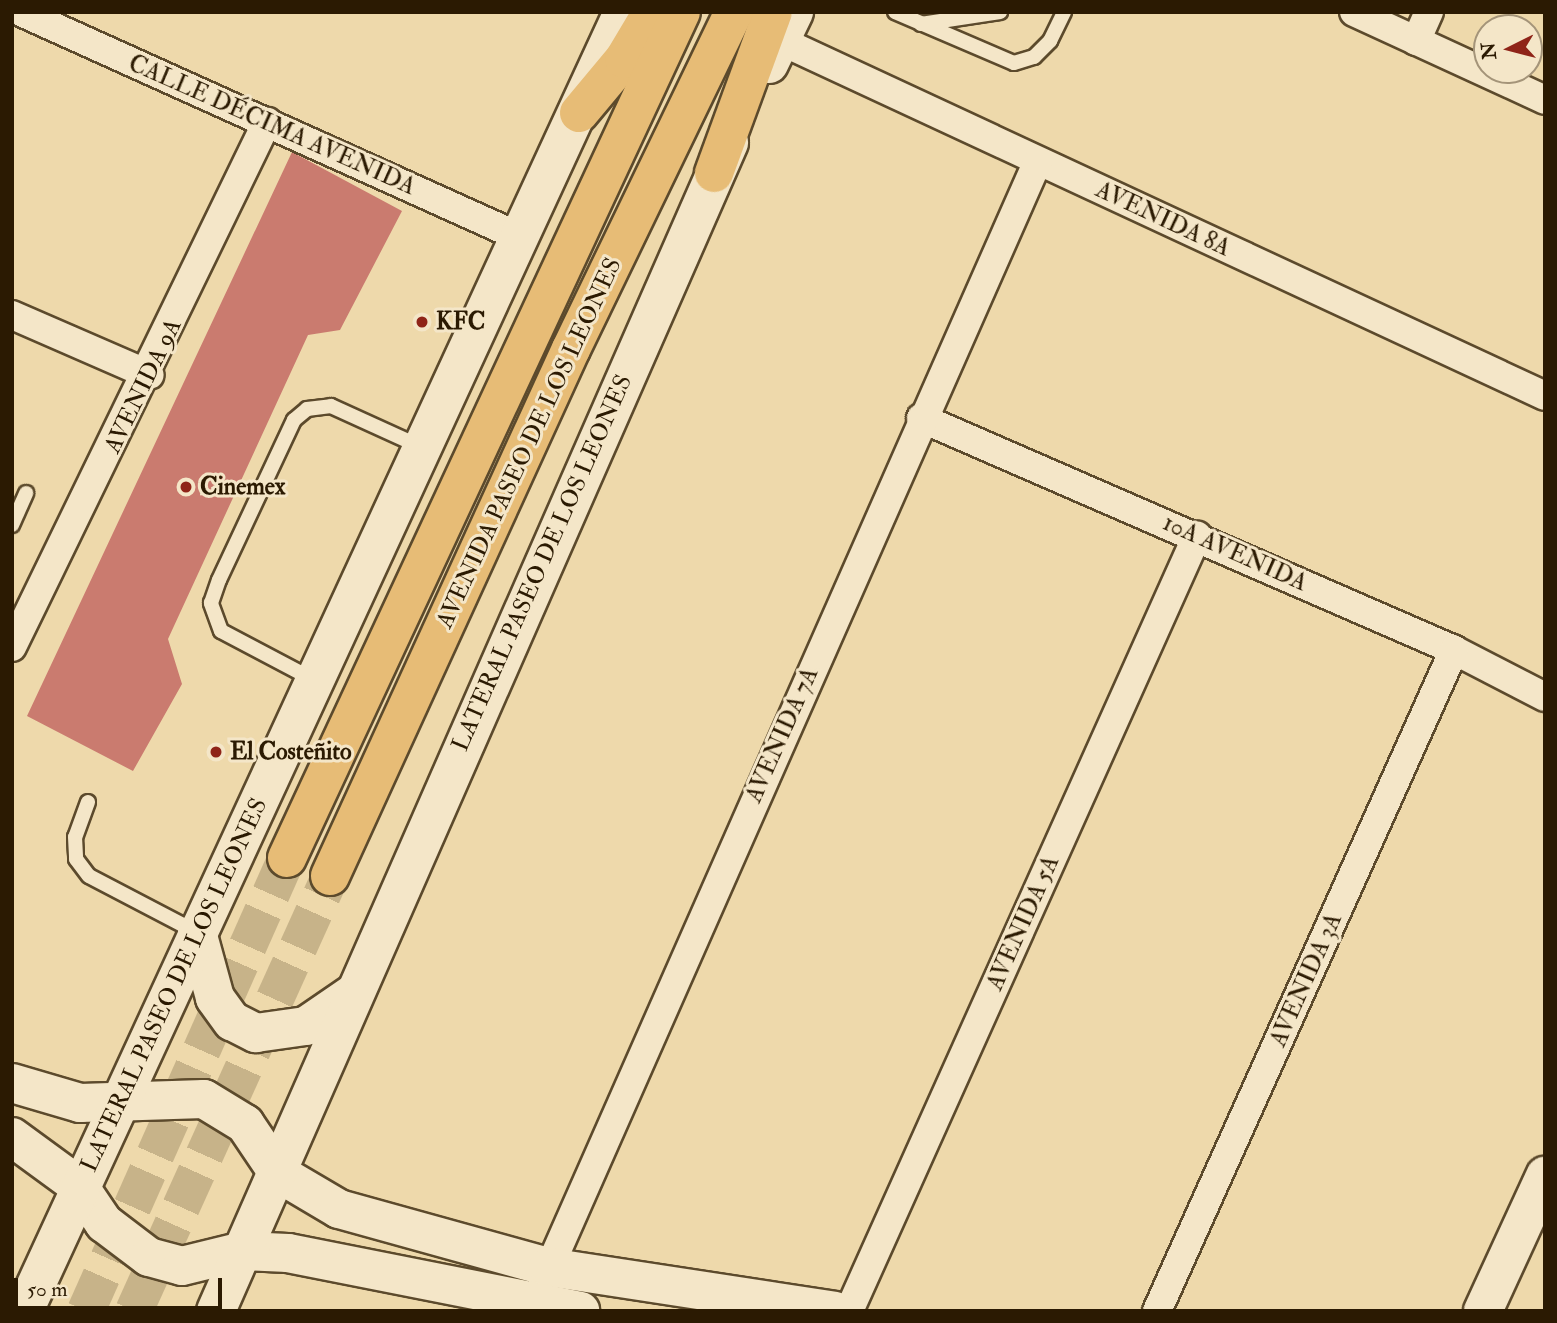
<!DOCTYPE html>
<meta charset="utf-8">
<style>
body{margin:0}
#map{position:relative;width:1557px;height:1323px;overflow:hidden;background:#eed9ab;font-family:"IM FELL Double Pica",serif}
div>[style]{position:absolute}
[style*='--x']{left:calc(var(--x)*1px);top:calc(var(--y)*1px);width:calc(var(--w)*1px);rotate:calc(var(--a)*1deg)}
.building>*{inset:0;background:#ca7b6f}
.primary-tunnel>*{height:38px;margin-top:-19px;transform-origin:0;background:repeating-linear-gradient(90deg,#c7b389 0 38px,transparent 0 57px)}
.roads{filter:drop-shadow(2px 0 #5c4a2c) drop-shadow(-2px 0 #5c4a2c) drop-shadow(0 2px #5c4a2c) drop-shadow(0 -2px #5c4a2c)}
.lane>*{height:14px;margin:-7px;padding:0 7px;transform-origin:7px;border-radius:7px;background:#f4e6c8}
.street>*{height:28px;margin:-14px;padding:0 14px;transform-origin:14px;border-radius:14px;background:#f4e6c8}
.secondary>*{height:38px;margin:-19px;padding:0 19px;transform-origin:19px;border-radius:19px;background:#f4e6c8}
.primary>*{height:38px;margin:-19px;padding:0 19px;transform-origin:19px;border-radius:19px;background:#e7bc76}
.dots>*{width:19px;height:19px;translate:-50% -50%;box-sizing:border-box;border:4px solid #f4e6c8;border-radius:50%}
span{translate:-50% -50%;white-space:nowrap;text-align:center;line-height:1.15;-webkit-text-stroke:6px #f4e6c8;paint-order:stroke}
.street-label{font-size:24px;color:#2b1a02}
.poi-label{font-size:24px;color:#2b1a02;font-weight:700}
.left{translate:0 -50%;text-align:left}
.frame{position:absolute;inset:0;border:14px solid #2b1a02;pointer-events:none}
.north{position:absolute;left:1473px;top:14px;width:70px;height:70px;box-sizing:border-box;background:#f4e6c8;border:2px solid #a49479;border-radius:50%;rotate:264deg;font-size:19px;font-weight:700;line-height:28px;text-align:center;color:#2b1a02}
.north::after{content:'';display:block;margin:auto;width:24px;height:32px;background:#8f2418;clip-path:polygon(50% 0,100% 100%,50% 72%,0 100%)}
.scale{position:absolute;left:14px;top:1278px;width:208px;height:32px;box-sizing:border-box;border:4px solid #2b1a02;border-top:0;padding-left:9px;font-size:21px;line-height:24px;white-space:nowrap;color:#2b1a02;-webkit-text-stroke:5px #f4e6c8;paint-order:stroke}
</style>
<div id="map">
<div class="building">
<div style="clip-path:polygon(292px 152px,402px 211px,340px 330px,308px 335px,168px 639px,182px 684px,133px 771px,27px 716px)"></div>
</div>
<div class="primary-tunnel">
<div style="--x:86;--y:1311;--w:496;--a:-66.1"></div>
<div style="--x:134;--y:1311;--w:477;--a:-65.7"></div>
</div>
<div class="roads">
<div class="lane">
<div style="--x:895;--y:12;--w:129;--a:23.2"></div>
<div style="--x:1014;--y:63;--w:21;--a:-17"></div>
<div style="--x:1034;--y:57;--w:23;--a:-45"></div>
<div style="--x:1050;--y:41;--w:32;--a:-64"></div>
<div style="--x:921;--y:24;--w:80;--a:-8.6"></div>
<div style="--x:12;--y:525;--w:35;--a:-66"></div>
<div style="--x:314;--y:680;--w:105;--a:-152.2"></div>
<div style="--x:221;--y:631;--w:30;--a:-110"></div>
<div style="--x:211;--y:603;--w:24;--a:-71"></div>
<div style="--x:219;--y:580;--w:177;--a:-64.9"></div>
<div style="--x:294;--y:420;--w:17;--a:-40"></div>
<div style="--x:307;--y:409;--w:24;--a:-7"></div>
<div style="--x:331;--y:406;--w:99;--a:24.5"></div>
<div style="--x:88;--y:802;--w:37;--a:110"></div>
<div style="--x:75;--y:837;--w:22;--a:87"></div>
<div style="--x:76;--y:859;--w:21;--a:53"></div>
<div style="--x:89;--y:876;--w:121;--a:27.6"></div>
</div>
<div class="street">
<div style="--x:21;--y:12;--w:550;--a:24.28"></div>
<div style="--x:1354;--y:12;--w:210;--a:24.7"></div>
<div style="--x:781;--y:41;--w:842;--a:24.92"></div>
<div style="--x:1416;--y:41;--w:32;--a:-66"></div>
<div style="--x:12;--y:315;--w:150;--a:23.5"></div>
<div style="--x:921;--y:418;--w:581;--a:23.52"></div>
<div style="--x:1454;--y:650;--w:102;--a:27.3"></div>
<div style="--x:12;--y:647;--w:584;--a:-64.09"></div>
<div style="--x:543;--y:1282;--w:1225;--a:-66.18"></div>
<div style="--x:849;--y:1311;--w:850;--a:-65.82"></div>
<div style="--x:1157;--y:1311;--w:725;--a:-65.8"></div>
</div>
<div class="secondary">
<div style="--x:769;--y:64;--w:58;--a:-64.3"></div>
<div style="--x:197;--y:932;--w:68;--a:74.7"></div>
<div style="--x:215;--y:998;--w:29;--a:54"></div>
<div style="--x:232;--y:1021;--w:27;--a:27"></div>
<div style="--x:256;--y:1033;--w:50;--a:-8"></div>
<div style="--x:306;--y:1026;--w:58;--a:-34.5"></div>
<div style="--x:12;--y:1083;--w:71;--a:16.4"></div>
<div style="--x:80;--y:1103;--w:124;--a:-1.8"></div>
<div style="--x:204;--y:1099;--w:48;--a:31.4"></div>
<div style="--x:245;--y:1124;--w:59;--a:56"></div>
<div style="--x:278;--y:1173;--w:71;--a:30.5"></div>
<div style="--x:339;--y:1209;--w:217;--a:15.5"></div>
<div style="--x:548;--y:1267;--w:290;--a:8.7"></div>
<div style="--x:12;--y:1137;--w:83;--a:36.2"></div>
<div style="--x:79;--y:1186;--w:45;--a:56"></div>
<div style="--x:104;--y:1223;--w:56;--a:37.1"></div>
<div style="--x:149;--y:1257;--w:34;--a:15"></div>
<div style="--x:182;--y:1266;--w:63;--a:-13.8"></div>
<div style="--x:243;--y:1251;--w:45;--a:2.5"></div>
<div style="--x:288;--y:1253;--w:298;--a:11.2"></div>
<div style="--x:24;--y:1311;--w:1430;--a:-65.24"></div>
<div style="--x:216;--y:1311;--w:1276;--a:-66.29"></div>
<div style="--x:1483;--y:1311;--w:149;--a:-65.3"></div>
</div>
<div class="primary">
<div style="--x:579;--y:113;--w:70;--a:-50.2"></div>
<div style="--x:624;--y:59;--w:55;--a:-59.2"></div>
<div style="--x:714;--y:173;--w:171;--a:-69.9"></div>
<div style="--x:287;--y:858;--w:933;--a:-65.03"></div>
<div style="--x:330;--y:876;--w:579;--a:-65.43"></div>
<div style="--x:571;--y:349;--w:374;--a:-64.2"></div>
</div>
</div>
<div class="dots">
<div style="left:422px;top:322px;background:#8f2418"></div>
<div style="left:186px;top:487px;background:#8f2418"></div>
<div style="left:216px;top:752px;background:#8f2418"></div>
</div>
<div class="street-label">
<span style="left:272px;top:125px;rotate:24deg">CALLE DÉCIMA AVENIDA</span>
<span style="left:1163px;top:219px;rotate:25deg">AVENIDA 8A</span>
<span style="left:143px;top:386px;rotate:-64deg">AVENIDA 9A</span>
<span style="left:529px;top:443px;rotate:-65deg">AVENIDA PASEO DE LOS LEONES</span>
<span style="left:1235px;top:553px;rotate:24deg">10A AVENIDA</span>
<span style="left:542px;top:563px;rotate:-66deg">LATERAL PASEO DE LOS LEONES</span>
<span style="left:782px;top:735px;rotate:-66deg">AVENIDA 7A</span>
<span style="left:1023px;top:923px;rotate:-66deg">AVENIDA 5A</span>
<span style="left:1306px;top:980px;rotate:-66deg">AVENIDA 3A</span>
<span style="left:174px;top:985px;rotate:-65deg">LATERAL PASEO DE LOS LEONES</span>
</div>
<div class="poi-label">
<span class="left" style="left:436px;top:322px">KFC</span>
<span class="left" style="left:200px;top:487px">Cinemex</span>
<span class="left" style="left:230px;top:752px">El Costeñito</span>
</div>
<div class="frame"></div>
<div class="north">N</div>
<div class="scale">50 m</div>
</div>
